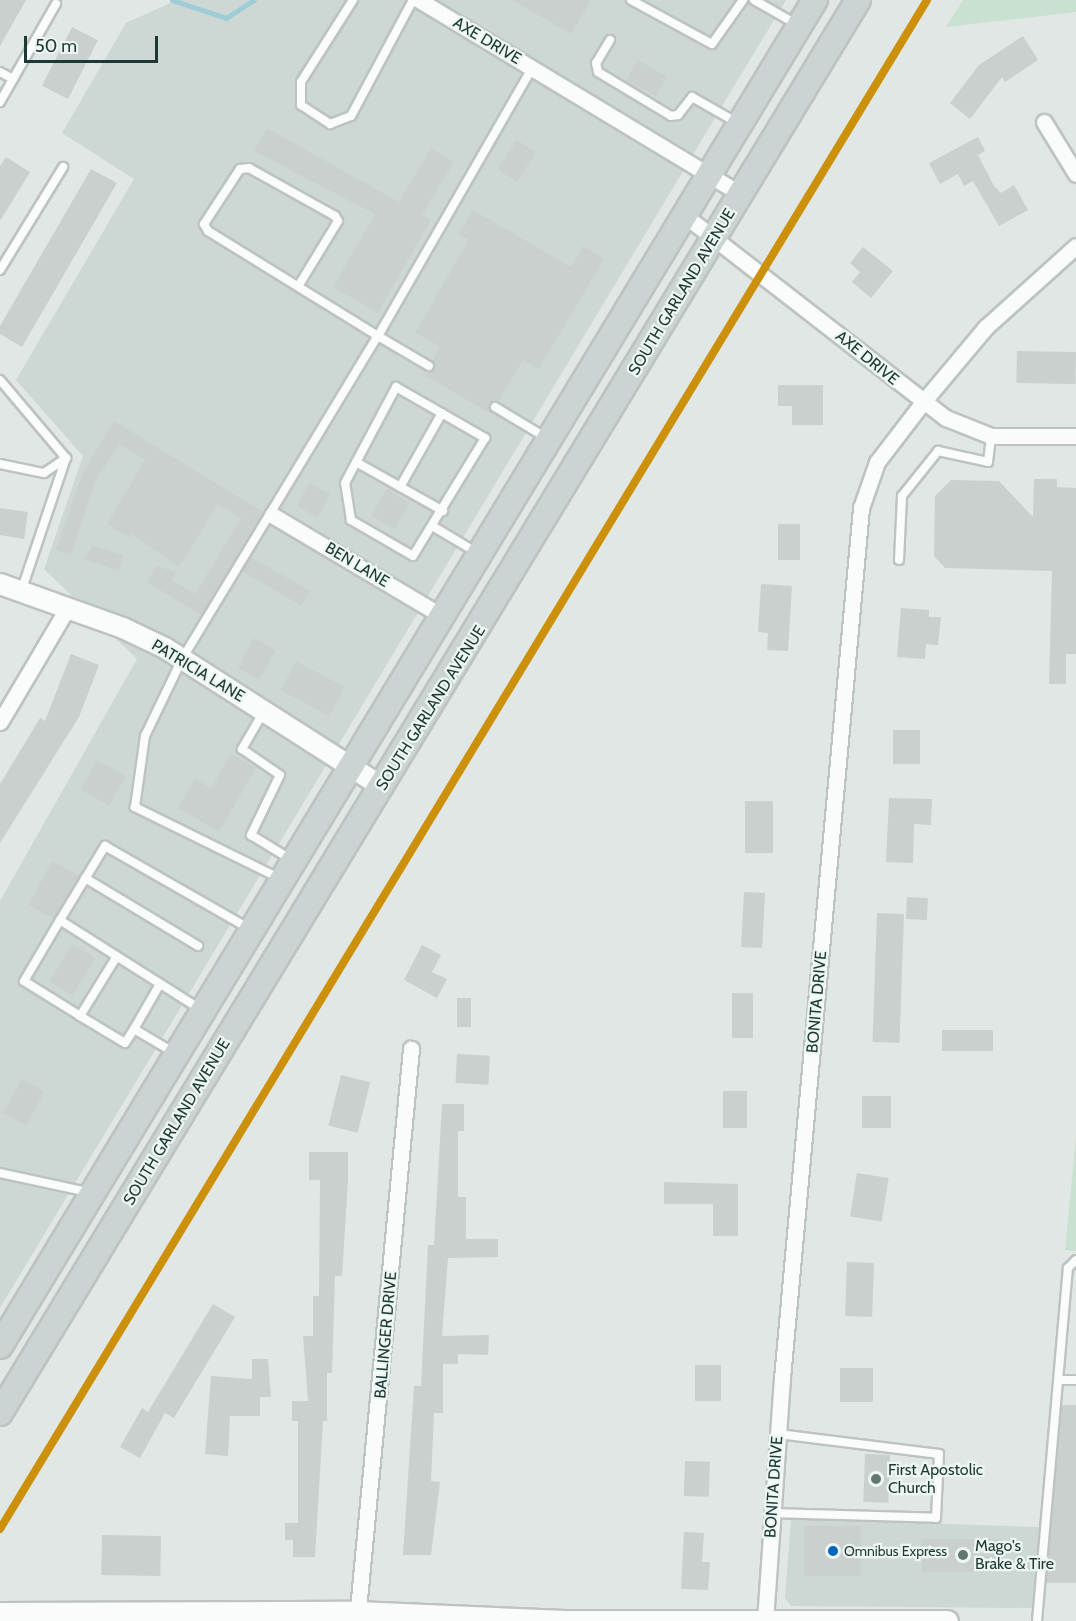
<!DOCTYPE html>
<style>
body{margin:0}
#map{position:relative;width:1076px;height:1621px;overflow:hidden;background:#e0e7e4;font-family:Cabin,sans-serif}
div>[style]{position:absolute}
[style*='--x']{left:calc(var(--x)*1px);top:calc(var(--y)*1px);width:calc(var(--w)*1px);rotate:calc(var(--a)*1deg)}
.built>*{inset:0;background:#cdd8d4}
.green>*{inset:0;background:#c8e1d1}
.stream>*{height:5px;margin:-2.5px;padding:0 2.5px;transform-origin:2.5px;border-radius:2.5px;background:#9eccd7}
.building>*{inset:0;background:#cad0ce;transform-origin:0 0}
.roads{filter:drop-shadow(2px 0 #bdc3c1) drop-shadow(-2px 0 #bdc3c1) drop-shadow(0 2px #bdc3c1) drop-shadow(0 -2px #bdc3c1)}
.service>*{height:8px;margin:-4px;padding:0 4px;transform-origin:4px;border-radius:4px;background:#fafbfb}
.minor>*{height:15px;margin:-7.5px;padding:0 7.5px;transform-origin:7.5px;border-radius:7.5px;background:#fafbfb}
.tertiary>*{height:20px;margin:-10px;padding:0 10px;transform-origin:10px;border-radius:10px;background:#fafbfb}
.secondary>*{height:21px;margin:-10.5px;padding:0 10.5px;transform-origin:10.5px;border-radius:10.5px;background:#fafbfb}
.primary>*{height:24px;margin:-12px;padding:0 12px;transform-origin:12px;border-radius:12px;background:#cbd4d2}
.rail-1>*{height:8px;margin:-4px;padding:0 4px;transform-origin:4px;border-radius:4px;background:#cc900a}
.dots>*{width:16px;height:16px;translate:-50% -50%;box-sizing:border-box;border:3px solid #edf6f2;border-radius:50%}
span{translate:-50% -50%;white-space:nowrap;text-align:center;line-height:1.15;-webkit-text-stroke:4.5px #edf6f2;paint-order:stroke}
.bus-label{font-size:14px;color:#1e3934}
.left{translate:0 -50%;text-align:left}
.street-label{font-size:16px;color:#1e3934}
.poi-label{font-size:16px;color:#1e3934}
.scale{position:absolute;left:24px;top:36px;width:134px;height:27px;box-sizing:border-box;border:3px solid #1e3934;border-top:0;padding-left:8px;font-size:18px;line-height:21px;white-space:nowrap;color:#1e3934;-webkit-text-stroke:4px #edf6f2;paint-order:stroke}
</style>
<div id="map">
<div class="built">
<div style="clip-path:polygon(177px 0,786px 0,0 1308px,0 901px,137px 659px,44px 569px,83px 456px,16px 380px,134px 179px,62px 133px,126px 23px)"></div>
<div style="clip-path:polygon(791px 1519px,1040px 1527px,1033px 1608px,791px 1606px,785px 1598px)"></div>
</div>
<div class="green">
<div style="clip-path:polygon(963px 0,1076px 0,1076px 12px,946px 27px)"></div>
<div style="clip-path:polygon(1076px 1138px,1076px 1251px,1065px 1250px)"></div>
</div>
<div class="stream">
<div style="--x:172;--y:0;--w:57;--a:18.4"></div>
<div style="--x:226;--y:18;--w:33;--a:-33"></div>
</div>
<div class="building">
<div style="clip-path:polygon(0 0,26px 0,0 46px)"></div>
<div style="clip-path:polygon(512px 0,591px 0,571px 34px)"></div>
<div style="left:72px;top:27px;width:29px;height:66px;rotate:27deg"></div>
<div style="clip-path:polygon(1023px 36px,1038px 60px,1005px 82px,1002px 77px,970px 119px,950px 103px,979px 65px)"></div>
<div style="left:638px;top:60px;width:34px;height:23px;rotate:30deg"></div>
<div style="clip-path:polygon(267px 128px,399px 202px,431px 148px,454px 162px,422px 215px,431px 220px,378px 313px,333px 287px,375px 214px,254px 151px)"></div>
<div style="clip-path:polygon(978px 137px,985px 151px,978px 155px,994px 186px,1001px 193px,1014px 185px,1028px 210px,999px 226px,973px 181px,964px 186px,958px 174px,940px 184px,929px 163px)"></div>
<div style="left:517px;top:140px;width:23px;height:35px;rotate:34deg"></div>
<div style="clip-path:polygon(6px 157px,30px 172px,0 221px,0 166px)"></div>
<div style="clip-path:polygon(91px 169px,117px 183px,22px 347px,0 334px,0 326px)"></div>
<div style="clip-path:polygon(473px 210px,571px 267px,583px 246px,604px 259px,539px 369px,523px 360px,498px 402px,490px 404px,491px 414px,424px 375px,434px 370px,432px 361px,440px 347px,415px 332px,469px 240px,459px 234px)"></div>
<div style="clip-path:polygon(863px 247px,893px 271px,871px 298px,852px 282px,860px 272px,850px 263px)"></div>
<div style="left:1017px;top:351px;width:59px;height:32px;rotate:1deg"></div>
<div style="clip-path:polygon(778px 385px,823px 385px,823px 425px,792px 425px,792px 406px,778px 406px)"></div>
<div style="clip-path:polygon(114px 421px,263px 512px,201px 615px,147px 582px,157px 566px,176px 572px,172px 580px,195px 594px,241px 518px,218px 504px,179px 567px,131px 533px,130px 538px,107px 524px,145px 460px,119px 444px,95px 482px,71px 555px,56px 550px,82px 474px)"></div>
<div style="clip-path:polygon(1034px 479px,1057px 479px,1057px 487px,1076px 488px,1076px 654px,1066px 654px,1066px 684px,1049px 684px,1052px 571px,945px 568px,934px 556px,935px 496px,951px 480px,999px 481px,1033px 517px)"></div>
<div style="left:309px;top:483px;width:24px;height:26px;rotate:28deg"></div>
<div style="left:387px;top:489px;width:27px;height:31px;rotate:31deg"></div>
<div style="clip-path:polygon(0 508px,28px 512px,24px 539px,0 535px)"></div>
<div style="left:778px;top:524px;width:22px;height:36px"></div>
<div style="clip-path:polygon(93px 546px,124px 555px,119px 571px,84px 559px)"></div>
<div style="left:251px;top:557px;width:68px;height:17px;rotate:30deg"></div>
<div style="clip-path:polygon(761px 584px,792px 586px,788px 651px,767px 650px,768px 633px,758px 632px)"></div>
<div style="clip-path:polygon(901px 608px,929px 610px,929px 617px,941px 617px,938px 645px,926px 644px,925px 659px,897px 657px)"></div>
<div style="left:254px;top:638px;width:25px;height:34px;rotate:29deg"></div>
<div style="clip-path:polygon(71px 654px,99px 665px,79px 717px,0 843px,0 784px,40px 718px,45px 721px)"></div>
<div style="left:296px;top:661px;width:55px;height:33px;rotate:28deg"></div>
<div style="left:893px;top:730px;width:27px;height:34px"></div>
<div style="clip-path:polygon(231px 754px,256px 768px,219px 832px,178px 808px,195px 779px,211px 788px)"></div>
<div style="left:97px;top:760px;width:33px;height:34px;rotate:29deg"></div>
<div style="clip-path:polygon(889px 798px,932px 799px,931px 825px,914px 824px,913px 863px,886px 862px)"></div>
<div style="left:745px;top:801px;width:28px;height:52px"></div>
<div style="left:52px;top:861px;width:32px;height:50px;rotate:28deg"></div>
<div style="left:744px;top:892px;width:21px;height:55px;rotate:3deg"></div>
<div style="left:907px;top:897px;width:21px;height:22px;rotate:3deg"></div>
<div style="left:877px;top:913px;width:27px;height:129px;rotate:2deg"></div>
<div style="left:72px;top:944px;width:27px;height:44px;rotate:31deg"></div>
<div style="clip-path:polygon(422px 945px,441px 955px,432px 972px,447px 979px,437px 998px,404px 980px)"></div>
<div style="left:732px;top:993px;width:21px;height:45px"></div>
<div style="left:457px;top:998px;width:14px;height:29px"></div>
<div style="left:942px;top:1030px;width:51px;height:21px"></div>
<div style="left:457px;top:1054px;width:33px;height:29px;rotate:3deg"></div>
<div style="left:341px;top:1075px;width:30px;height:52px;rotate:14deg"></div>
<div style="left:22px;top:1079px;width:26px;height:39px;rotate:29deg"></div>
<div style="left:723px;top:1091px;width:24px;height:37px"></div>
<div style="left:862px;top:1096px;width:29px;height:32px"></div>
<div style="clip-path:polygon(442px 1104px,464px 1104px,464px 1131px,458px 1131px,458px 1197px,466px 1197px,466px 1239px,498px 1239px,498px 1257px,448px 1258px,442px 1336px,489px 1335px,488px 1355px,458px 1354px,458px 1364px,443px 1364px,443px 1413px,434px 1413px,431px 1481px,440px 1482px,431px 1555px,403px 1555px,414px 1386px,421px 1386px,428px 1245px,434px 1245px)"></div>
<div style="clip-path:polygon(309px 1152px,348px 1152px,348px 1180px,342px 1276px,335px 1276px,332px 1373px,327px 1373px,327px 1421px,323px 1421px,315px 1557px,293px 1557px,293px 1540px,285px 1540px,285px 1523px,298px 1523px,298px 1421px,292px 1421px,292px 1401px,308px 1401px,303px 1336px,313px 1336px,313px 1296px,319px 1296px,320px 1180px,309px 1180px)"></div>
<div style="left:857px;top:1173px;width:32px;height:44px;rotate:9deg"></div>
<div style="clip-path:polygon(664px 1182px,738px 1184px,738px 1236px,713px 1236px,713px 1204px,664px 1204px)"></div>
<div style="left:847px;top:1262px;width:27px;height:54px;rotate:2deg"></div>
<div style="clip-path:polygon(213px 1304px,235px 1317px,174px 1418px,165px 1413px,140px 1458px,120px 1447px,142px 1408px,148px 1412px)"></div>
<div style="clip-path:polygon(252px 1359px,268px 1359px,271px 1397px,260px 1397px,260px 1416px,230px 1416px,228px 1456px,205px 1454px,211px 1376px,252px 1379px)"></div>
<div style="left:695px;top:1365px;width:26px;height:36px"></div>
<div style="left:840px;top:1368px;width:33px;height:34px"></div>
<div style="clip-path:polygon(1062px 1405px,1076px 1405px,1076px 1583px,1046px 1583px)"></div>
<div style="left:865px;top:1454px;width:25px;height:48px;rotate:2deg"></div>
<div style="left:685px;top:1461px;width:25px;height:35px;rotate:2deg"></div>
<div style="left:804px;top:1526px;width:57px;height:50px"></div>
<div style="clip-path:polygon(684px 1532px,704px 1533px,702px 1562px,710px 1562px,708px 1590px,681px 1589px)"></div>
<div style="left:102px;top:1535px;width:59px;height:40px;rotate:1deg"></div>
<div style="left:922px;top:1539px;width:81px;height:33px"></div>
</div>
<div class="roads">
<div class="service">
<div style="--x:353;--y:0;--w:97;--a:122.4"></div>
<div style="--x:301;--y:82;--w:23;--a:90"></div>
<div style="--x:301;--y:105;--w:35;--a:33"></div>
<div style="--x:330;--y:124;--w:22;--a:-21"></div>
<div style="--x:351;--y:116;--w:132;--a:-61.9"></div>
<div style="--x:631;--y:0;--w:92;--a:28.5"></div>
<div style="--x:712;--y:44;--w:54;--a:-54.8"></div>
<div style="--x:754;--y:0;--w:48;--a:29.7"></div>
<div style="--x:610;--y:40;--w:27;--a:121"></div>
<div style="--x:596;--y:63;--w:9;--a:77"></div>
<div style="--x:598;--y:72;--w:85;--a:31.1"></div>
<div style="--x:671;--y:116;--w:7;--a:-8"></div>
<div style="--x:678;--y:115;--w:23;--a:-52"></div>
<div style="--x:692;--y:97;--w:51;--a:29.6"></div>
<div style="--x:0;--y:72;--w:15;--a:28"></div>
<div style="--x:0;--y:102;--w:113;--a:-60.3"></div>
<div style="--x:0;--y:270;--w:121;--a:-58.5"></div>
<div style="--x:299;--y:285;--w:75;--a:-58.6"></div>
<div style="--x:338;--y:221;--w:6;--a:-121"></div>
<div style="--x:335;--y:216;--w:98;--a:-150.8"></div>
<div style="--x:249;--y:168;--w:9;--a:174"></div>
<div style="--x:240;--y:169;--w:66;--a:123.2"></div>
<div style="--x:204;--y:224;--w:8;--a:60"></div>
<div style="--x:208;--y:231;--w:200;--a:31.7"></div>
<div style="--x:378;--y:336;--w:309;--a:-60.1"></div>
<div style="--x:0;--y:380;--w:102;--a:49.8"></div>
<div style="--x:66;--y:458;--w:138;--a:108.6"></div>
<div style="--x:396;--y:387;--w:103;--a:29.8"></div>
<div style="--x:485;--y:438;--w:138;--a:121.4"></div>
<div style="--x:413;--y:556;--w:72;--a:-149.9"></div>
<div style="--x:351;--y:520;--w:37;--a:-99"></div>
<div style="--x:345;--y:483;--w:109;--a:-62"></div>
<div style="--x:495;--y:407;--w:58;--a:31"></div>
<div style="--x:356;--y:462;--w:100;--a:29.4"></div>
<div style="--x:0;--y:464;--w:45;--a:11.6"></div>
<div style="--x:44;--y:473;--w:27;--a:-34"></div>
<div style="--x:400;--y:487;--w:85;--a:-60.4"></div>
<div style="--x:434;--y:527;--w:49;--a:30.8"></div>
<div style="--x:899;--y:560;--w:64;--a:-87.3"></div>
<div style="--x:902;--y:496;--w:58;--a:-51.3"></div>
<div style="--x:938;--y:451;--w:51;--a:12.4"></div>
<div style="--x:988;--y:462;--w:26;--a:-83"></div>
<div style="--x:263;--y:713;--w:42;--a:120.3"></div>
<div style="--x:242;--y:749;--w:46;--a:34.4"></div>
<div style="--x:280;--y:775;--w:67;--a:115.8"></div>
<div style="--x:251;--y:835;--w:48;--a:31.4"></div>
<div style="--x:85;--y:878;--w:132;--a:31"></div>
<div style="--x:279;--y:878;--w:161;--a:-153.8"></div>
<div style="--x:135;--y:807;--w:72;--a:-82"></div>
<div style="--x:145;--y:736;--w:85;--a:-64.3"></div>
<div style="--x:182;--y:659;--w:378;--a:-58.8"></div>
<div style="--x:378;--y:336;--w:59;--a:30.5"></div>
<div style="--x:60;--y:920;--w:71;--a:120.5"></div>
<div style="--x:24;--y:981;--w:66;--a:32"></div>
<div style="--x:80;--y:1016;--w:70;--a:-58.3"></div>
<div style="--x:160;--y:984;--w:52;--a:120"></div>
<div style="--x:134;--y:1029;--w:45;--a:30.5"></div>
<div style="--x:200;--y:1009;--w:166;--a:-147.6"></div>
<div style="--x:60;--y:920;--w:87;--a:-58.7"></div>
<div style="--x:105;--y:846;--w:167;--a:29.8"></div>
<div style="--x:80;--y:1016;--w:52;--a:31"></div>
<div style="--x:125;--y:1043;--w:17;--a:-57"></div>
<div style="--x:0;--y:1173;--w:90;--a:12.2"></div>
<div style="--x:1060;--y:1380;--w:16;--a:0"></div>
<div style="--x:772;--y:1513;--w:164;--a:1.7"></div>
<div style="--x:936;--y:1518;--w:64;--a:-87.3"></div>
<div style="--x:939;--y:1454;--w:162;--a:-172.9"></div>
<div style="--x:1037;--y:1621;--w:354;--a:-85"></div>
<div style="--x:1068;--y:1268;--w:11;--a:-45"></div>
</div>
<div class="minor">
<div style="--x:419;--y:0;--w:376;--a:31.1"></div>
<div style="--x:1044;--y:122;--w:61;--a:58.4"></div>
<div style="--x:684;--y:215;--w:331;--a:37.8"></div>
<div style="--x:946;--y:418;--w:48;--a:21.8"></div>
<div style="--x:991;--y:436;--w:85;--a:0"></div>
<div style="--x:272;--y:515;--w:198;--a:30.7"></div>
<div style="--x:0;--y:722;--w:134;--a:-59.4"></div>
<div style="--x:357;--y:1620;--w:574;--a:-84.6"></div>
<div style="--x:765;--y:1621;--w:244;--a:-86"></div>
<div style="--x:782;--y:1378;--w:874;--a:-84.81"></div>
<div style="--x:861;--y:508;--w:49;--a:-70.8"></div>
<div style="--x:877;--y:462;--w:76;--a:-52.5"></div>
<div style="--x:923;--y:402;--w:98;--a:-50"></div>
<div style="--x:986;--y:327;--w:121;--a:-42"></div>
</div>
<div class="tertiary">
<div style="--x:0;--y:584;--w:131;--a:19.7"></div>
<div style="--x:123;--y:628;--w:47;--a:25.5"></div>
<div style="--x:165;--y:648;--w:258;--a:32.6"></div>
</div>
<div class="secondary">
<div style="--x:0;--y:1613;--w:357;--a:-0.2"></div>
<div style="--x:357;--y:1612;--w:208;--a:2.5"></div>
<div style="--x:565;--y:1621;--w:382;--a:0"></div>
</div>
<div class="primary">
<div style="--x:0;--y:1346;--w:1574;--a:-58.81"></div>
<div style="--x:0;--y:1413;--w:1653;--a:-58.73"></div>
</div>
</div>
<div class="rail-1">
<div style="--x:0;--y:1529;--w:1788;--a:-58.77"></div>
</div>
<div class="dots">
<div style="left:876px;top:1479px;background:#627672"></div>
<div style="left:833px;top:1551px;background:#0065bd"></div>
<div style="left:963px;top:1555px;background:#627672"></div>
</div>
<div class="bus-label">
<span class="left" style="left:844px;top:1551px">Omnibus Express</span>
</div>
<div class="street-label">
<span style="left:487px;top:41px;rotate:31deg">AXE DRIVE</span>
<span style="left:682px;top:292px;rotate:-59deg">SOUTH GARLAND AVENUE</span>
<span style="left:867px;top:358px;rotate:39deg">AXE DRIVE</span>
<span style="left:357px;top:565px;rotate:31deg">BEN LANE</span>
<span style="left:198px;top:671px;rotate:31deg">PATRICIA LANE</span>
<span style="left:431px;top:708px;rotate:-58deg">SOUTH GARLAND AVENUE</span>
<span style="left:817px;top:1002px;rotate:-85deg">BONITA DRIVE</span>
<span style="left:177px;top:1122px;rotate:-59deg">SOUTH GARLAND AVENUE</span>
<span style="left:386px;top:1335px;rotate:-85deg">BALLINGER DRIVE</span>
<span style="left:774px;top:1487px;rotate:-86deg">BONITA DRIVE</span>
</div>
<div class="poi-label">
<span class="left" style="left:888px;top:1479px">First Apostolic<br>Church</span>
<span class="left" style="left:975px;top:1555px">Mago's<br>Brake &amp; Tire</span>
</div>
<div class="scale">50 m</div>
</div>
